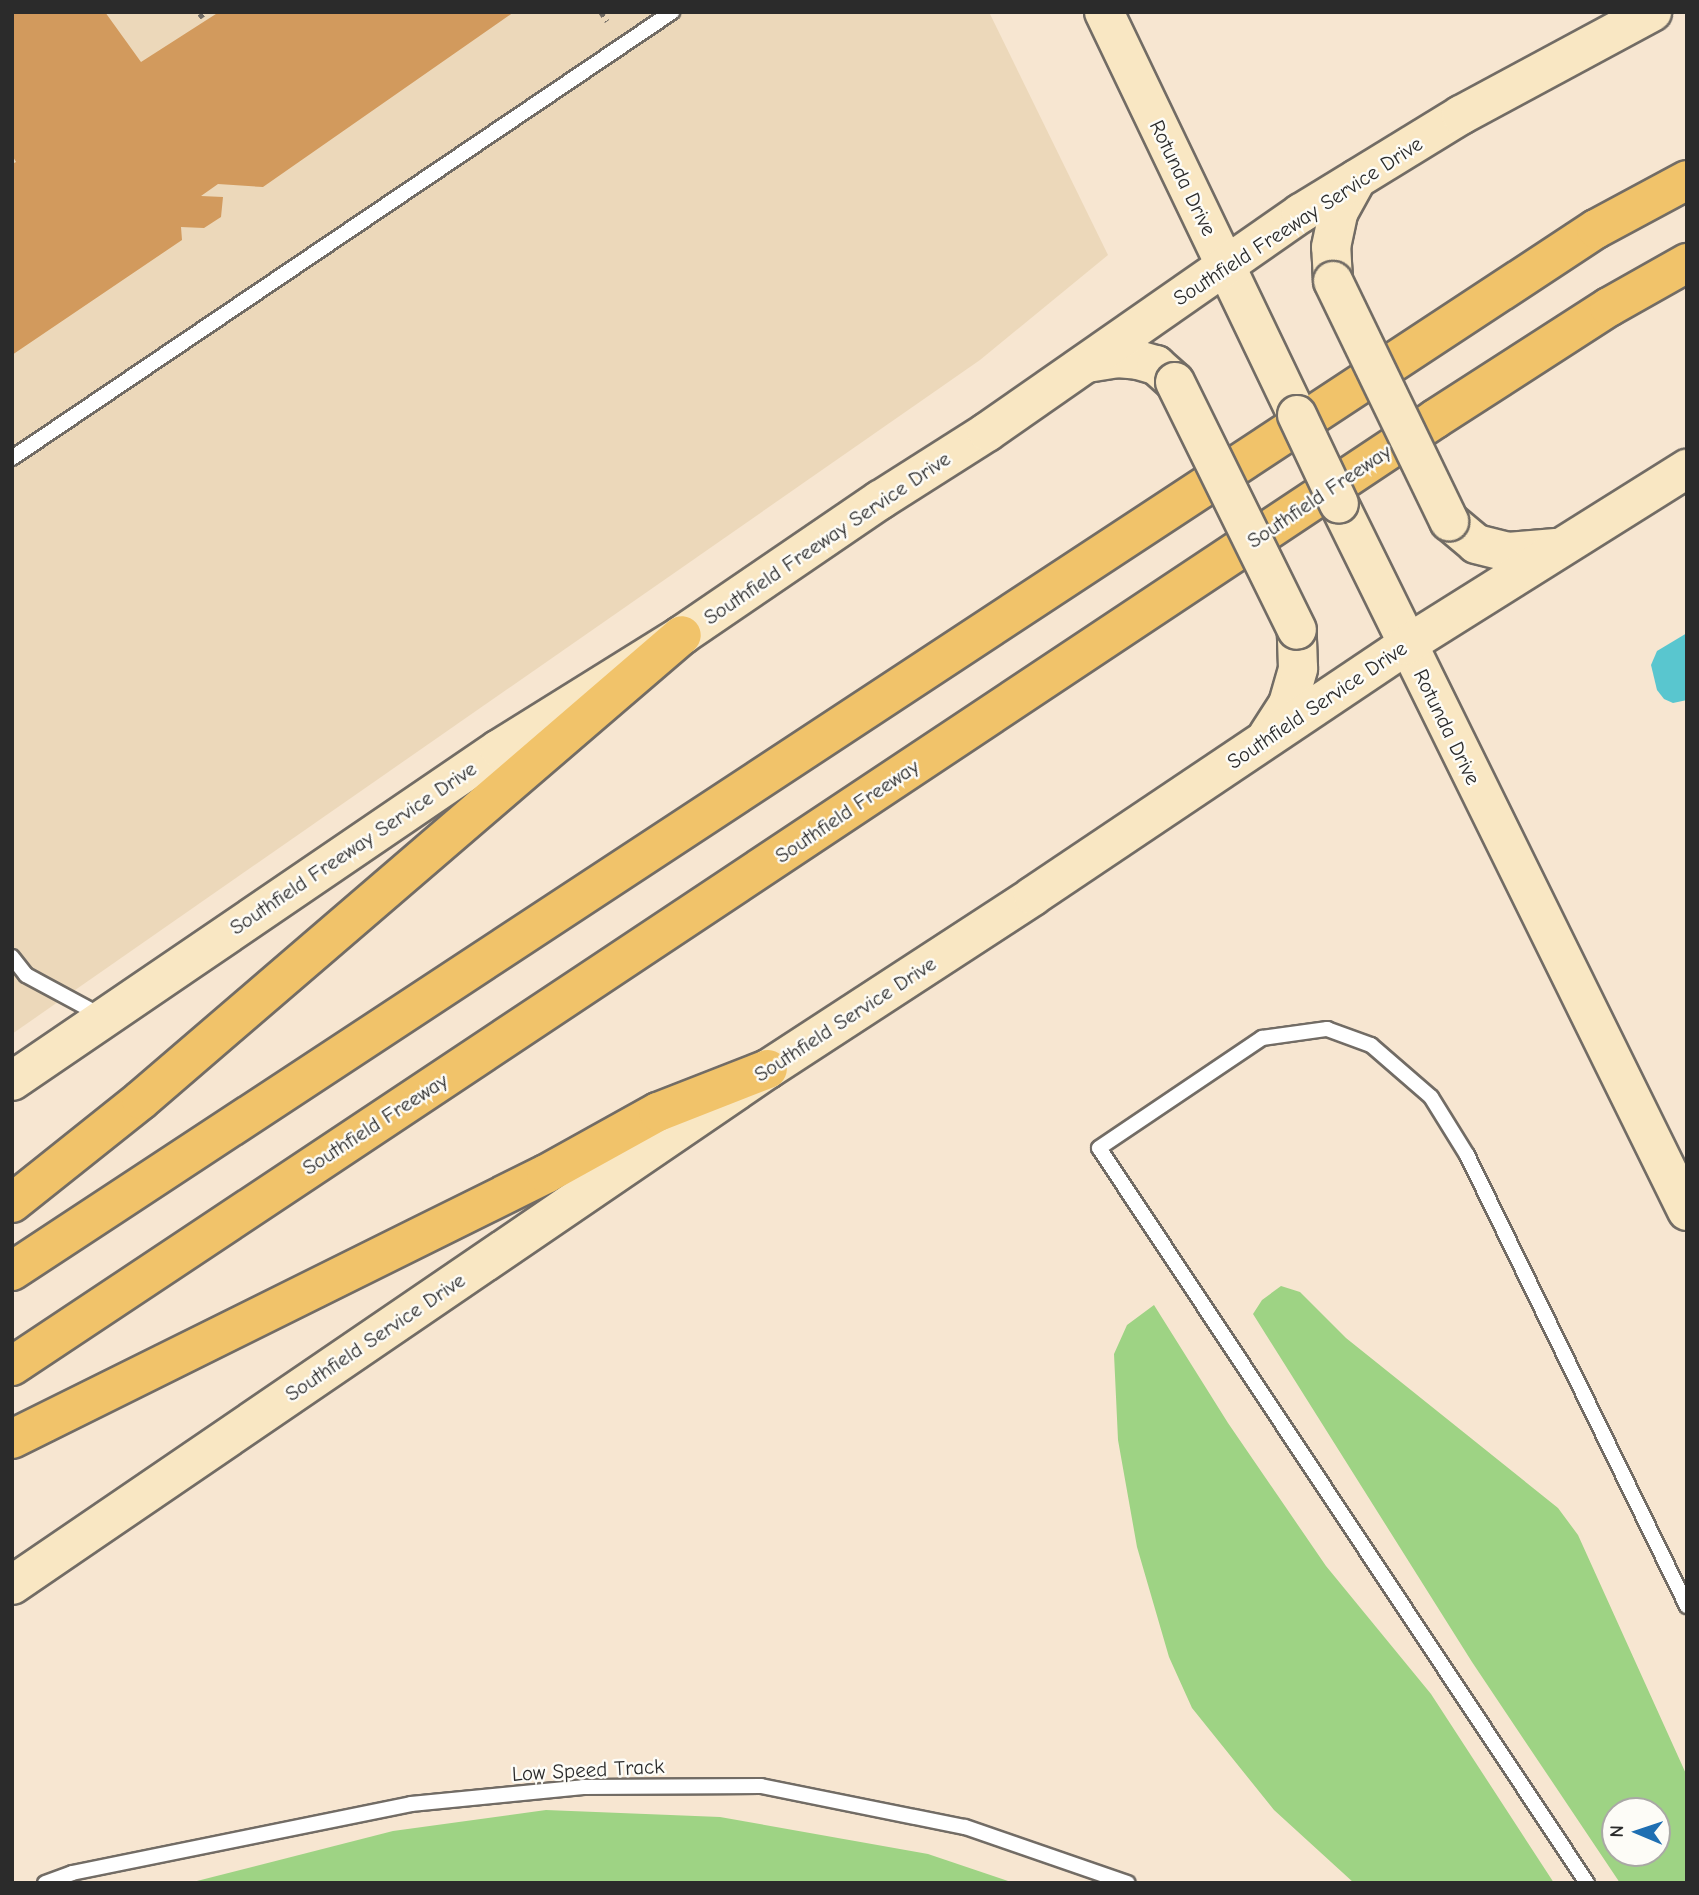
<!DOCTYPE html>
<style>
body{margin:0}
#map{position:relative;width:1699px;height:1895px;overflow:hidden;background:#f7e6d1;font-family:"Comic Neue",sans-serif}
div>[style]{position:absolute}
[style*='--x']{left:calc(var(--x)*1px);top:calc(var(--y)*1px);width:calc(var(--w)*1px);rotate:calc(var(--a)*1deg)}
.built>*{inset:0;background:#ecd8ba}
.green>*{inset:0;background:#9ed384}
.water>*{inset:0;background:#59c6cf}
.building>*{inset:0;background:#d29a5d}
.path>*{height:4.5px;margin-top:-2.25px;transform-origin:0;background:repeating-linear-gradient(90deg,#726c65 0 5px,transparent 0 10px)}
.roads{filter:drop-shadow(2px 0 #726c65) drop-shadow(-2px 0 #726c65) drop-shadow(0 2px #726c65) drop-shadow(0 -2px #726c65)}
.lane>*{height:14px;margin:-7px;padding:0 7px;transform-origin:7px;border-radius:7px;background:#fff}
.secondary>*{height:38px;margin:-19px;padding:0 19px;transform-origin:19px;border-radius:19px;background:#f9e7c3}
.highway>*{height:38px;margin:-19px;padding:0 19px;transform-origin:19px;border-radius:19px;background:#f1c36a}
.bridges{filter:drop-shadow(2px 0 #726c65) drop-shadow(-2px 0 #726c65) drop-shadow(0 2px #726c65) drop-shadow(0 -2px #726c65)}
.secondary-bridge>*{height:38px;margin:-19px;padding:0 19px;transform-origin:19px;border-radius:19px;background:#f9e7c3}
span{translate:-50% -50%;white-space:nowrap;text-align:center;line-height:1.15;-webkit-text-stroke:5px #fdfcf7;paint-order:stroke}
.street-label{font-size:21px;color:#2b2b2b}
.frame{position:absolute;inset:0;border:14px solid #2b2b2b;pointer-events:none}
.north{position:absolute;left:1601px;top:1797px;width:70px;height:70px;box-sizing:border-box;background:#fdfcf7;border:2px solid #a9a8a5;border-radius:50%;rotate:272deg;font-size:19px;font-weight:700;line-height:28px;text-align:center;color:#2b2b2b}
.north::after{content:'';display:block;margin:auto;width:24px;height:32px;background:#1f6fb2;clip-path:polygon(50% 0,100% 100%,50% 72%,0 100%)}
</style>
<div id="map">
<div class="built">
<div style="clip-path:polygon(12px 12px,989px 12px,1108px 255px,980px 360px,12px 1034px)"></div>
</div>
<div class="green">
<div style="clip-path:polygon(evenodd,1281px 1286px,1300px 1292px,1346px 1338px,1558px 1508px,1578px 1535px,1687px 1776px,1687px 1883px,1620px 1883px,1472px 1662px,1253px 1314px,1262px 1300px,1281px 1286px,1615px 1811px,1657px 1811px,1657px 1853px,1615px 1853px,1615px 1811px)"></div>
<div style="clip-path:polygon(1154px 1305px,1228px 1423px,1326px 1566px,1431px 1694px,1554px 1883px,1354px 1883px,1274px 1810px,1192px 1708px,1169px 1657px,1137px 1547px,1118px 1440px,1114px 1354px,1127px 1325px)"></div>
<div style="clip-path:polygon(546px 1810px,720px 1817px,928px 1854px,1014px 1883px,189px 1883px,393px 1831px)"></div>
</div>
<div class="water">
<div style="clip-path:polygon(1687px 633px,1687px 700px,1673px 703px,1664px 699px,1657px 690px,1651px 665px,1657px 651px)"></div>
</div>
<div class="building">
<div style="clip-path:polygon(12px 12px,105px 12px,141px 62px,219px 12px,514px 12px,263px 187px,218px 184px,201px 196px,223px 197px,221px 217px,204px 228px,181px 227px,182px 240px,12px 355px,12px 164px,16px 162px,12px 155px)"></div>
</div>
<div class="path">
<div style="--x:601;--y:12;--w:11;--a:56"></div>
<div style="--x:199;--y:17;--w:9;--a:-36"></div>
</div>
<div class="roads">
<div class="lane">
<div style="--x:12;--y:458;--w:797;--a:-34.05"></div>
<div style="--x:12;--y:957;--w:23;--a:52"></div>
<div style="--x:26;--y:975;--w:84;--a:28.4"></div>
<div style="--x:45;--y:1883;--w:29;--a:-20"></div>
<div style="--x:72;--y:1873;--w:346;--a:-11.5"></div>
<div style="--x:411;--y:1804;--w:173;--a:-5.6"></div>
<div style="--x:583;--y:1787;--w:178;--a:-0.3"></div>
<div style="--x:761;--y:1786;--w:208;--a:11.4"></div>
<div style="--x:965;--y:1827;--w:172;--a:19"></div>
<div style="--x:1587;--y:1883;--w:882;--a:-123.58"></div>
<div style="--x:1099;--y:1148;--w:197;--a:-34"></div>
<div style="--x:1262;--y:1038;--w:66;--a:-7.9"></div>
<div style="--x:1327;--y:1029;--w:47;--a:20"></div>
<div style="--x:1371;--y:1045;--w:79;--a:40.9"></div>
<div style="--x:1431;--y:1097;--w:68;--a:58.2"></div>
<div style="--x:1467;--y:1155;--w:502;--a:64"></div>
</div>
<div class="secondary">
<div style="--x:1104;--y:12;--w:447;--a:64.4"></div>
<div style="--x:1333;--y:281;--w:34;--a:-93"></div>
<div style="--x:1331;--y:247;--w:35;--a:-78"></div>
<div style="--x:1338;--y:213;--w:39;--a:-61"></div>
<div style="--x:1087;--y:363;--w:30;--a:-9"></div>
<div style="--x:1117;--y:358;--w:21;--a:5"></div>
<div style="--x:1138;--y:360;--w:19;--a:16"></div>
<div style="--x:1156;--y:365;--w:25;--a:42"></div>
<div style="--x:1339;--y:504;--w:788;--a:63.79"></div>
<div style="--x:1449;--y:521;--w:35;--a:40"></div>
<div style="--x:1476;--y:544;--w:33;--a:14"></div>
<div style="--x:1508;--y:552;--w:48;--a:-4.8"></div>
<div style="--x:1268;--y:735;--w:37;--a:-57"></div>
<div style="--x:1288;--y:704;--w:37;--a:-74"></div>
<div style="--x:1298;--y:668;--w:38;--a:-92"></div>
<div style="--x:12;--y:1081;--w:589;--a:-34.28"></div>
<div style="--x:499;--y:749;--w:216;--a:-31.9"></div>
<div style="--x:682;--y:635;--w:240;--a:-34.3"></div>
<div style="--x:880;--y:500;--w:127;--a:-32.4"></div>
<div style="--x:987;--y:432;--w:383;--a:-34.9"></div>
<div style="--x:1301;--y:213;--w:188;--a:-31.5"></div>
<div style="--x:1461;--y:115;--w:217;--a:-28.3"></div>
<div style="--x:12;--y:1585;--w:915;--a:-34.32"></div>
<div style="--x:768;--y:1069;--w:316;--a:-33.1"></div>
<div style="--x:1033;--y:896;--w:450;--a:-33.9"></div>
<div style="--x:1406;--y:645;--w:332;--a:-32.1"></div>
</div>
<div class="highway">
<div style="--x:12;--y:1203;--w:165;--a:-38.6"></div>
<div style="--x:141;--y:1100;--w:713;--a:-40.68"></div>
<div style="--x:12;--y:1271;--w:1896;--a:-33.34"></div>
<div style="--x:1596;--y:229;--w:103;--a:-28.3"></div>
<div style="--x:12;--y:1366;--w:1709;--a:-33.64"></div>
<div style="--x:1435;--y:419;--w:207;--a:-32.8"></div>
<div style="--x:1609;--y:307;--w:90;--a:-29.4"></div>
<div style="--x:12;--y:1439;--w:596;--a:-26.39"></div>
<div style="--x:546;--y:1174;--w:128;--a:-29"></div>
<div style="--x:658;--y:1112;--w:118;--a:-21.4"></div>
</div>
</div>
<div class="bridges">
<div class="secondary-bridge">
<div style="--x:1333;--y:281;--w:267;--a:64.2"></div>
<div style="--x:1175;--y:382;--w:276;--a:63.8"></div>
<div style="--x:1297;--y:415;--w:98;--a:64.7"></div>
</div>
</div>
<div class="street-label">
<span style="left:1183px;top:178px;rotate:64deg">Rotunda Drive</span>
<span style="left:1298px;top:221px;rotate:-33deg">Southfield Freeway Service Drive</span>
<span style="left:1319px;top:496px;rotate:-34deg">Southfield Freeway</span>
<span style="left:827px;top:538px;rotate:-34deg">Southfield Freeway Service Drive</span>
<span style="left:1317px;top:705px;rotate:-34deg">Southfield Service Drive</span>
<span style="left:1447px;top:727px;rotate:64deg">Rotunda Drive</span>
<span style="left:847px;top:811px;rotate:-34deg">Southfield Freeway</span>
<span style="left:353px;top:848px;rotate:-34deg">Southfield Freeway Service Drive</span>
<span style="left:845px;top:1019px;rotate:-33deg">Southfield Service Drive</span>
<span style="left:375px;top:1124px;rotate:-33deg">Southfield Freeway</span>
<span style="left:375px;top:1337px;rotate:-34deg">Southfield Service Drive</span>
<span style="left:588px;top:1770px;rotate:-3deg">Low Speed Track</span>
</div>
<div class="frame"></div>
<div class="north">N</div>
</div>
